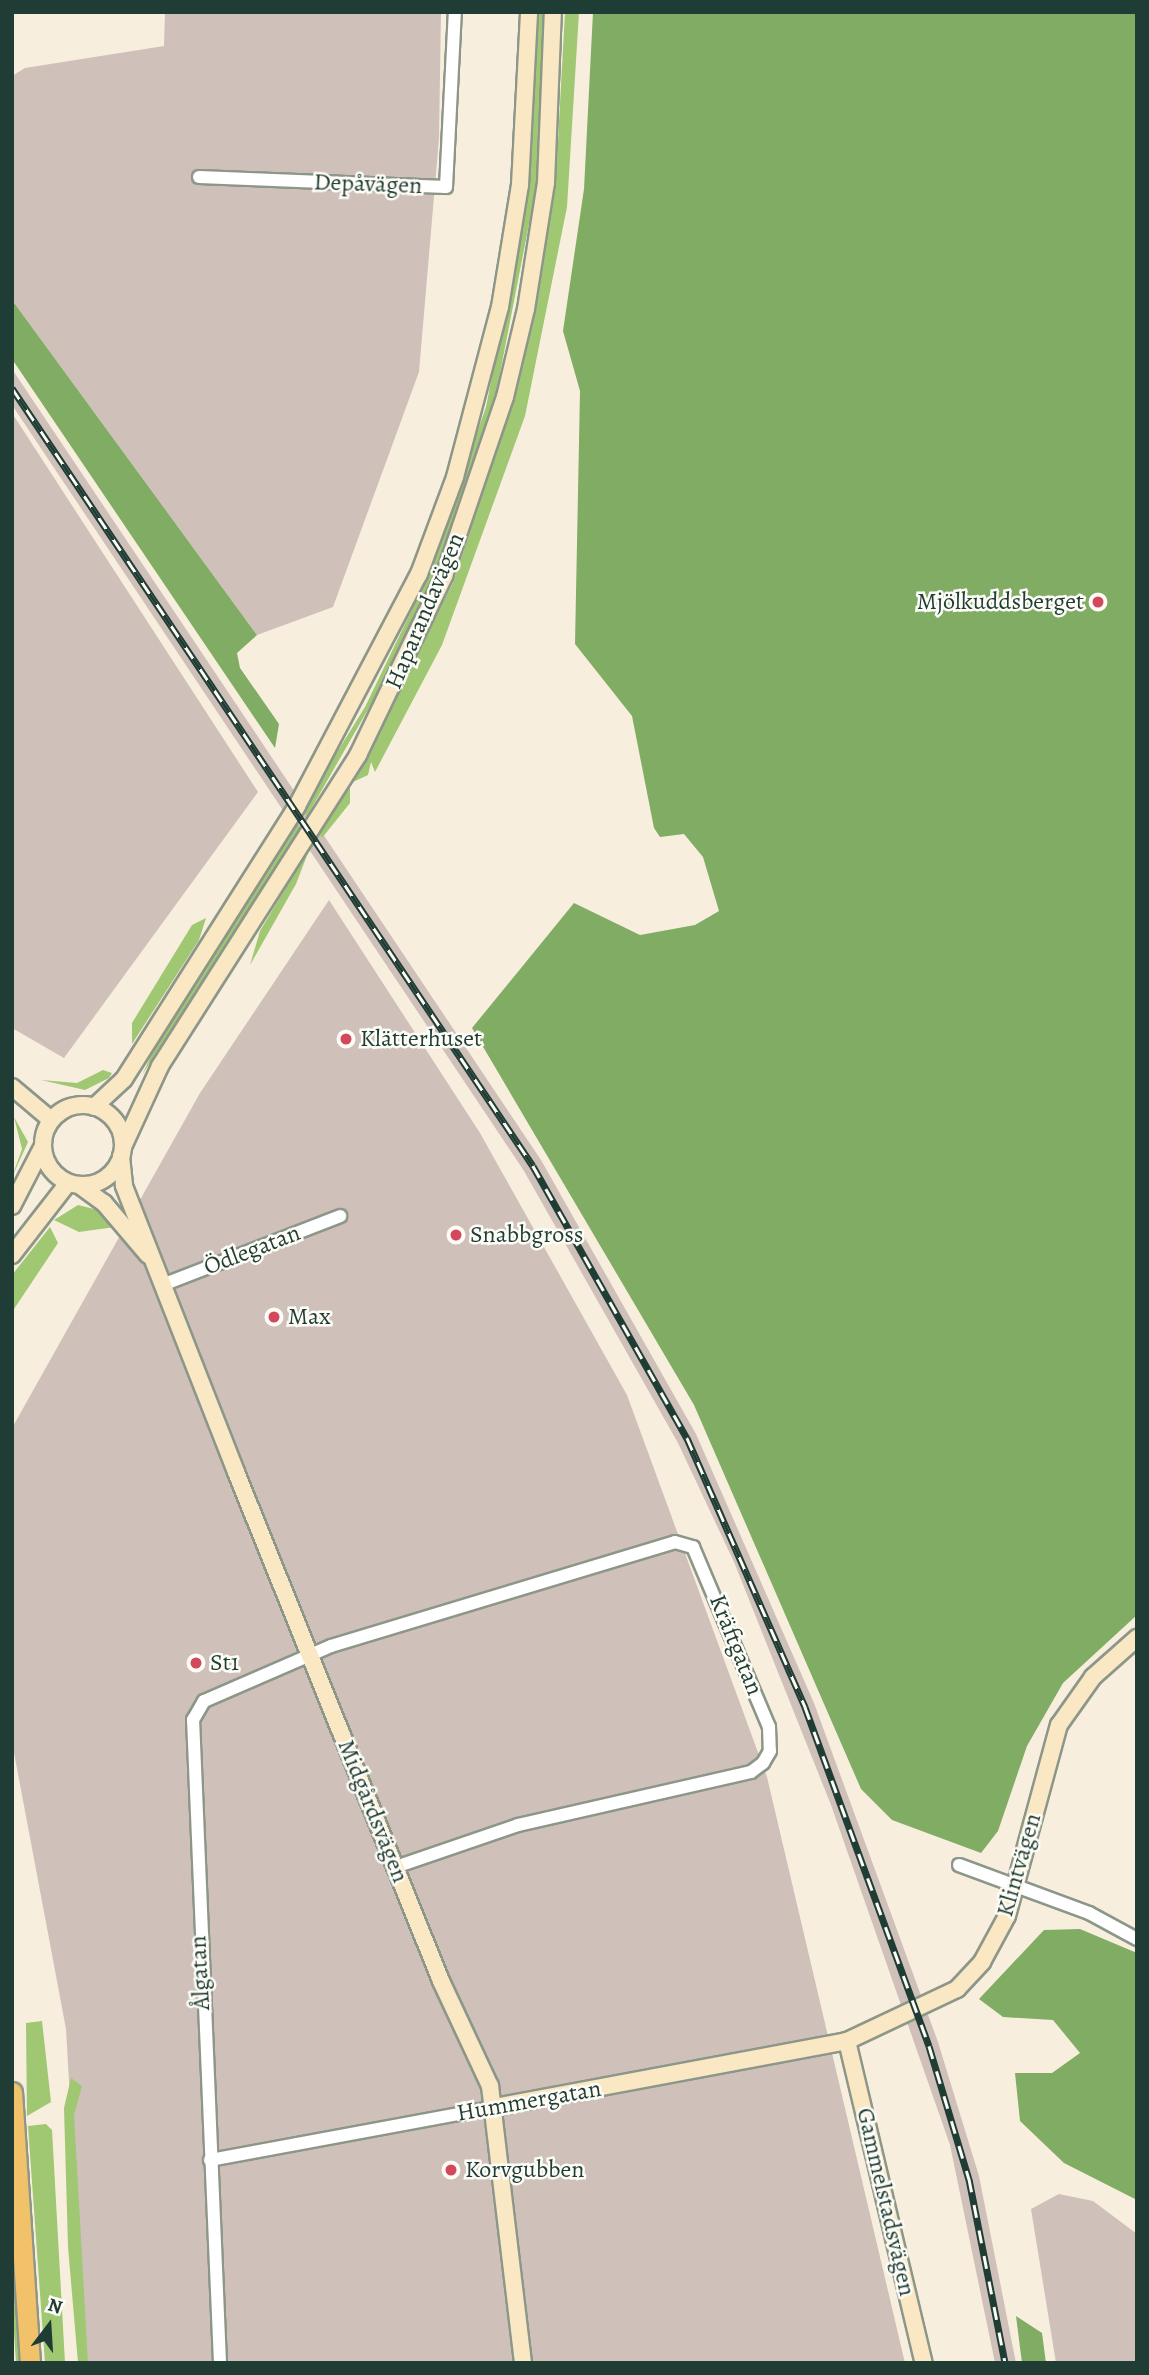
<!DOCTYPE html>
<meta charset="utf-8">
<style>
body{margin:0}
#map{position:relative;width:1149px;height:2375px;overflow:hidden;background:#f8eede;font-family:Alegreya,serif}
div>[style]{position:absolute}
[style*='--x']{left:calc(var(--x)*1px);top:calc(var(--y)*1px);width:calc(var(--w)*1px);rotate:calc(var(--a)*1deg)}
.industrial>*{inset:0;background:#cfc1ba}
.green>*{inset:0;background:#a0c772}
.forest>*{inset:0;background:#80ac64}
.roads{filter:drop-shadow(2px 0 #8c9689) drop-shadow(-2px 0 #8c9689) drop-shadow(0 2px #8c9689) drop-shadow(0 -2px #8c9689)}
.street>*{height:12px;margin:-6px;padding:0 6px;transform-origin:6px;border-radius:6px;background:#fff}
.secondary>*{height:16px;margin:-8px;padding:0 8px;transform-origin:8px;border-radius:8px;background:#fae7c3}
.secondary>.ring{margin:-8px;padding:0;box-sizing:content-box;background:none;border:16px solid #fae7c3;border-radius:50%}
.primary>*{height:19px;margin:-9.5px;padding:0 9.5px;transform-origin:9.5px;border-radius:9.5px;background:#f2c26a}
.rail>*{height:7px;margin-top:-3.5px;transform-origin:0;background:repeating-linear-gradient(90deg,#fdfcf7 0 13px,#1f3d34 0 26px);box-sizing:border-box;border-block:2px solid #1f3d34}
.dots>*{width:19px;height:19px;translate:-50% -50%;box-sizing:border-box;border:4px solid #fdfcf7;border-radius:50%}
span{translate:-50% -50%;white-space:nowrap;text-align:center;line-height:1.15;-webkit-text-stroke:5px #fdfcf7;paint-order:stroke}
.street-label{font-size:24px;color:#1f3d34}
.poi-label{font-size:24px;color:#1f3d34}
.right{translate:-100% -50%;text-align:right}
.left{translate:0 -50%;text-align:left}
.frame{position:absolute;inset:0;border:14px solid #1f3d34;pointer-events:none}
.north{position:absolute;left:14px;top:2291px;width:70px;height:70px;-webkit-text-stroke:5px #fdfcf7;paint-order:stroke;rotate:17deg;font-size:19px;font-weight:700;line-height:28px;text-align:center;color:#1f3d34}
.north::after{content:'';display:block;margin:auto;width:24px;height:32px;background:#1f3d34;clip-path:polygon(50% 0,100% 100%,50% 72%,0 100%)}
</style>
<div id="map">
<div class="industrial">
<div style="clip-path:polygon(165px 12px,441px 12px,439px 138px,419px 372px,333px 607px,257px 635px,12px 300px,12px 76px,25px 68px,164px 46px)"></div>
<div style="clip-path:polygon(12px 369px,541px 1160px,696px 1434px,814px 1703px,938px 2042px,979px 2176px,1016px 2363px,995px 2363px,950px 2145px,831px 1805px,734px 1562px,678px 1443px,524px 1171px,12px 405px)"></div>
<div style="clip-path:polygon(12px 413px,258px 792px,64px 1058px,12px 1028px)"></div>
<div style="clip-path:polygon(329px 900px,480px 1133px,627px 1395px,767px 1777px,905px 2363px,85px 2363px,66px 2029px,12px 1742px,12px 1428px,200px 1093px)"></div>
<div style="clip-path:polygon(1059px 2194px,1093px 2201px,1137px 2234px,1137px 2363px,1056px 2363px,1031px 2209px)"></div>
</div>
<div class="green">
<div style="clip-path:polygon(539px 12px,546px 12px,537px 183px,493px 409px,438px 569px,402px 650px,307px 816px,302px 809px,365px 707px,421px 591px,486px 407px,530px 182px)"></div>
<div style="clip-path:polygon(565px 12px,579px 12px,567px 207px,525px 416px,442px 645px,375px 772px,371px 762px,368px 775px,353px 782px,453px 583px,518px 386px,556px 177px)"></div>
<div style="clip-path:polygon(350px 787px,350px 803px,322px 838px,319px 833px)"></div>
<div style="clip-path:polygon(296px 822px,300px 828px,142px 1075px,159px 1039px)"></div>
<div style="clip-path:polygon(311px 845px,296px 884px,250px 965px,260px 931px)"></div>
<div style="clip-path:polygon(206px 918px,199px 940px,132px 1044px,132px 1023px,192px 925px)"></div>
<div style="clip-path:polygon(103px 1070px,112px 1073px,109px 1078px,85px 1090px,41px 1080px,77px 1083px)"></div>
<div style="clip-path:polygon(14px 1117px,28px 1142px,12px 1177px,22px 1149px)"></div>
<div style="clip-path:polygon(78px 1205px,98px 1210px,115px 1227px,79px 1232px,54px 1220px)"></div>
<div style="clip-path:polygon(50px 1227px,58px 1243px,12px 1312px,12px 1275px)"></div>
<div style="clip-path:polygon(42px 2021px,51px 2102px,27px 2116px,26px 2023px)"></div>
<div style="clip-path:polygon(71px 2078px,82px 2086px,74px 2115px,88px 2363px,78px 2363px,68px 2247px,64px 2108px)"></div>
<div style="clip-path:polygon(46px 2124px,52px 2130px,65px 2363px,45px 2363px,28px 2126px)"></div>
<div style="clip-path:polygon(12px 2192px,22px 2363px,16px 2363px,12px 2302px)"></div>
</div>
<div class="forest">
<div style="clip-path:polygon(593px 12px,1137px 12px,1137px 1615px,1063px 1683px,1027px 1746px,998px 1831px,981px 1853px,892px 1820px,861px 1789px,694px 1405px,472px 1028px,574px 903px,640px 935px,695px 925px,719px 911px,703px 857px,684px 834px,660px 837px,654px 828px,632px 716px,575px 644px,580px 391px,563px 331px,584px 189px)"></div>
<div style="clip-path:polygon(12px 300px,257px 635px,237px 653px,240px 668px,279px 724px,275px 748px,12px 359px)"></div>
<div style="clip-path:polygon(1080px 1929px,1137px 1953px,1137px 2200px,1064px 2163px,1020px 2121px,1015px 2073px,1052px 2073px,1080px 2053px,1053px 2020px,1003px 2017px,979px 1999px,1044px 1930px)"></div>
<div style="clip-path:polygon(1016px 2316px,1042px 2333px,1046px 2363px,1022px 2363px)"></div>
</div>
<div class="roads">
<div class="street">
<div style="--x:199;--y:177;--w:247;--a:2.3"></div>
<div style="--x:446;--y:187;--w:175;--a:-87.1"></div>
<div style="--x:165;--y:1284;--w:188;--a:-21.2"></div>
<div style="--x:959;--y:1865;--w:139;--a:20.3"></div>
<div style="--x:1089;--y:1913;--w:55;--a:28.4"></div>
<div style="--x:210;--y:2160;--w:290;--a:-10.5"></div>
<div style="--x:220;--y:2363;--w:644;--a:-92.4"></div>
<div style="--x:193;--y:1720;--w:22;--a:-60"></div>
<div style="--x:204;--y:1701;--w:138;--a:-23.4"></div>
<div style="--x:331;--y:1646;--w:359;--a:-16.8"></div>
<div style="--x:675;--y:1542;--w:19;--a:16"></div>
<div style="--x:693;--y:1547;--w:195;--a:67.1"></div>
<div style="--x:769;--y:1727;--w:24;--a:88"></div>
<div style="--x:770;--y:1751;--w:14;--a:120"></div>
<div style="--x:763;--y:1763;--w:15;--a:143"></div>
<div style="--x:751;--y:1772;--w:239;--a:167.2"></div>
<div style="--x:518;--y:1825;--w:130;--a:161.1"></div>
</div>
<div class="secondary">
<div style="--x:12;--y:1087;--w:51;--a:40.2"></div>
<div class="ring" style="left:43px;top:1105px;width:64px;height:64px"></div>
<div style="--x:94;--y:1107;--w:41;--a:-43"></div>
<div style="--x:124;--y:1079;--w:323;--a:-57.6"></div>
<div style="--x:297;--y:806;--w:262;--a:-62.3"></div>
<div style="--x:419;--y:574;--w:103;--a:-69.6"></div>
<div style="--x:455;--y:477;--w:176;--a:-75.2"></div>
<div style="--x:500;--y:307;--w:124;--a:-80.7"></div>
<div style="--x:520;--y:185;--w:173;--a:-87"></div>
<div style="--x:123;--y:1147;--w:89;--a:-65.4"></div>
<div style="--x:160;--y:1066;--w:369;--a:-57.5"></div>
<div style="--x:358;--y:755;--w:199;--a:-64.3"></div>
<div style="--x:444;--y:576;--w:189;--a:-71.2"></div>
<div style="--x:505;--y:397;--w:90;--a:-76.6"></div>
<div style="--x:526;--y:309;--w:128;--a:-81"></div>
<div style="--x:546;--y:183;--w:171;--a:-87.7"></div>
<div style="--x:121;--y:1156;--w:30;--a:84"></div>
<div style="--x:124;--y:1186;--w:307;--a:68.6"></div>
<div style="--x:236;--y:1472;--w:549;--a:68.06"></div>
<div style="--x:441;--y:1981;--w:116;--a:65"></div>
<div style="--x:490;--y:2086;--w:279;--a:83.2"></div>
<div style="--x:79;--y:1185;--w:31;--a:36"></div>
<div style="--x:104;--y:1203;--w:68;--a:49.8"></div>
<div style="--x:12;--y:1206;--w:65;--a:-62.7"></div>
<div style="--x:12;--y:1255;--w:91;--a:-52.1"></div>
<div style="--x:847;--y:2041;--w:331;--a:76.6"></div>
<div style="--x:495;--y:2107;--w:358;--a:-10.6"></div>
<div style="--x:847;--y:2041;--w:122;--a:-25.3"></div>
<div style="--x:957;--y:1989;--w:37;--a:-47"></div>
<div style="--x:982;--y:1962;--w:52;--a:-61.5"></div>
<div style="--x:1007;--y:1916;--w:198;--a:-74.8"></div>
<div style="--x:1059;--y:1725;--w:59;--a:-54.7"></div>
<div style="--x:1093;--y:1677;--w:59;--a:-41.6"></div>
</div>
<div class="primary">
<div style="--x:12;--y:2092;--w:272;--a:86.2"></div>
</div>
</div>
<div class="rail">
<div style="--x:12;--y:388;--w:936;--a:56.19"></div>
<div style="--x:533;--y:1166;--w:313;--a:60.5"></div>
<div style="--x:687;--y:1438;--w:294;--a:66.3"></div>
<div style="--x:805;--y:1707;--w:361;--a:69.9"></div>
<div style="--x:929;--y:2046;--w:139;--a:73.3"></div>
<div style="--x:969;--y:2179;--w:187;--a:78.9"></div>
</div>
<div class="dots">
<div style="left:1098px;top:602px;background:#d1495b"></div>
<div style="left:346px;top:1039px;background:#d1495b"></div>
<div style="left:456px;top:1235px;background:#d1495b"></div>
<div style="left:274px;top:1317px;background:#d1495b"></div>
<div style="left:196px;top:1663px;background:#d1495b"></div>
<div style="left:451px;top:2170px;background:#d1495b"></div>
</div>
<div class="street-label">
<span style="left:368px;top:184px;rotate:2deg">Depåvägen</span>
<span style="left:425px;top:611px;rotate:-67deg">Haparandavägen</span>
<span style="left:252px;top:1250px;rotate:-21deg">Ödlegatan</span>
<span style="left:736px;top:1645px;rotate:68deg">Kräftgatan</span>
<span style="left:373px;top:1811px;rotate:68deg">Midgårdsvägen</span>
<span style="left:1019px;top:1865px;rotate:-74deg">Klintvägen</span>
<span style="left:200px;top:1973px;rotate:-93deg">Ålgatan</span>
<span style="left:529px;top:2101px;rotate:-10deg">Hummergatan</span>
<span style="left:886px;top:2202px;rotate:77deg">Gammelstadsvägen</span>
</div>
<div class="poi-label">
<span class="right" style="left:1084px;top:602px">Mjölkuddsberget</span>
<span class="left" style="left:360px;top:1039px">Klätterhuset</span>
<span class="left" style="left:470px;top:1235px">Snabbgross</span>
<span class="left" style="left:288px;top:1317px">Max</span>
<span class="left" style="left:210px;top:1663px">St1</span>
<span class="left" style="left:465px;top:2170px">Korvgubben</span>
</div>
<div class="frame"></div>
<div class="north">N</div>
</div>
